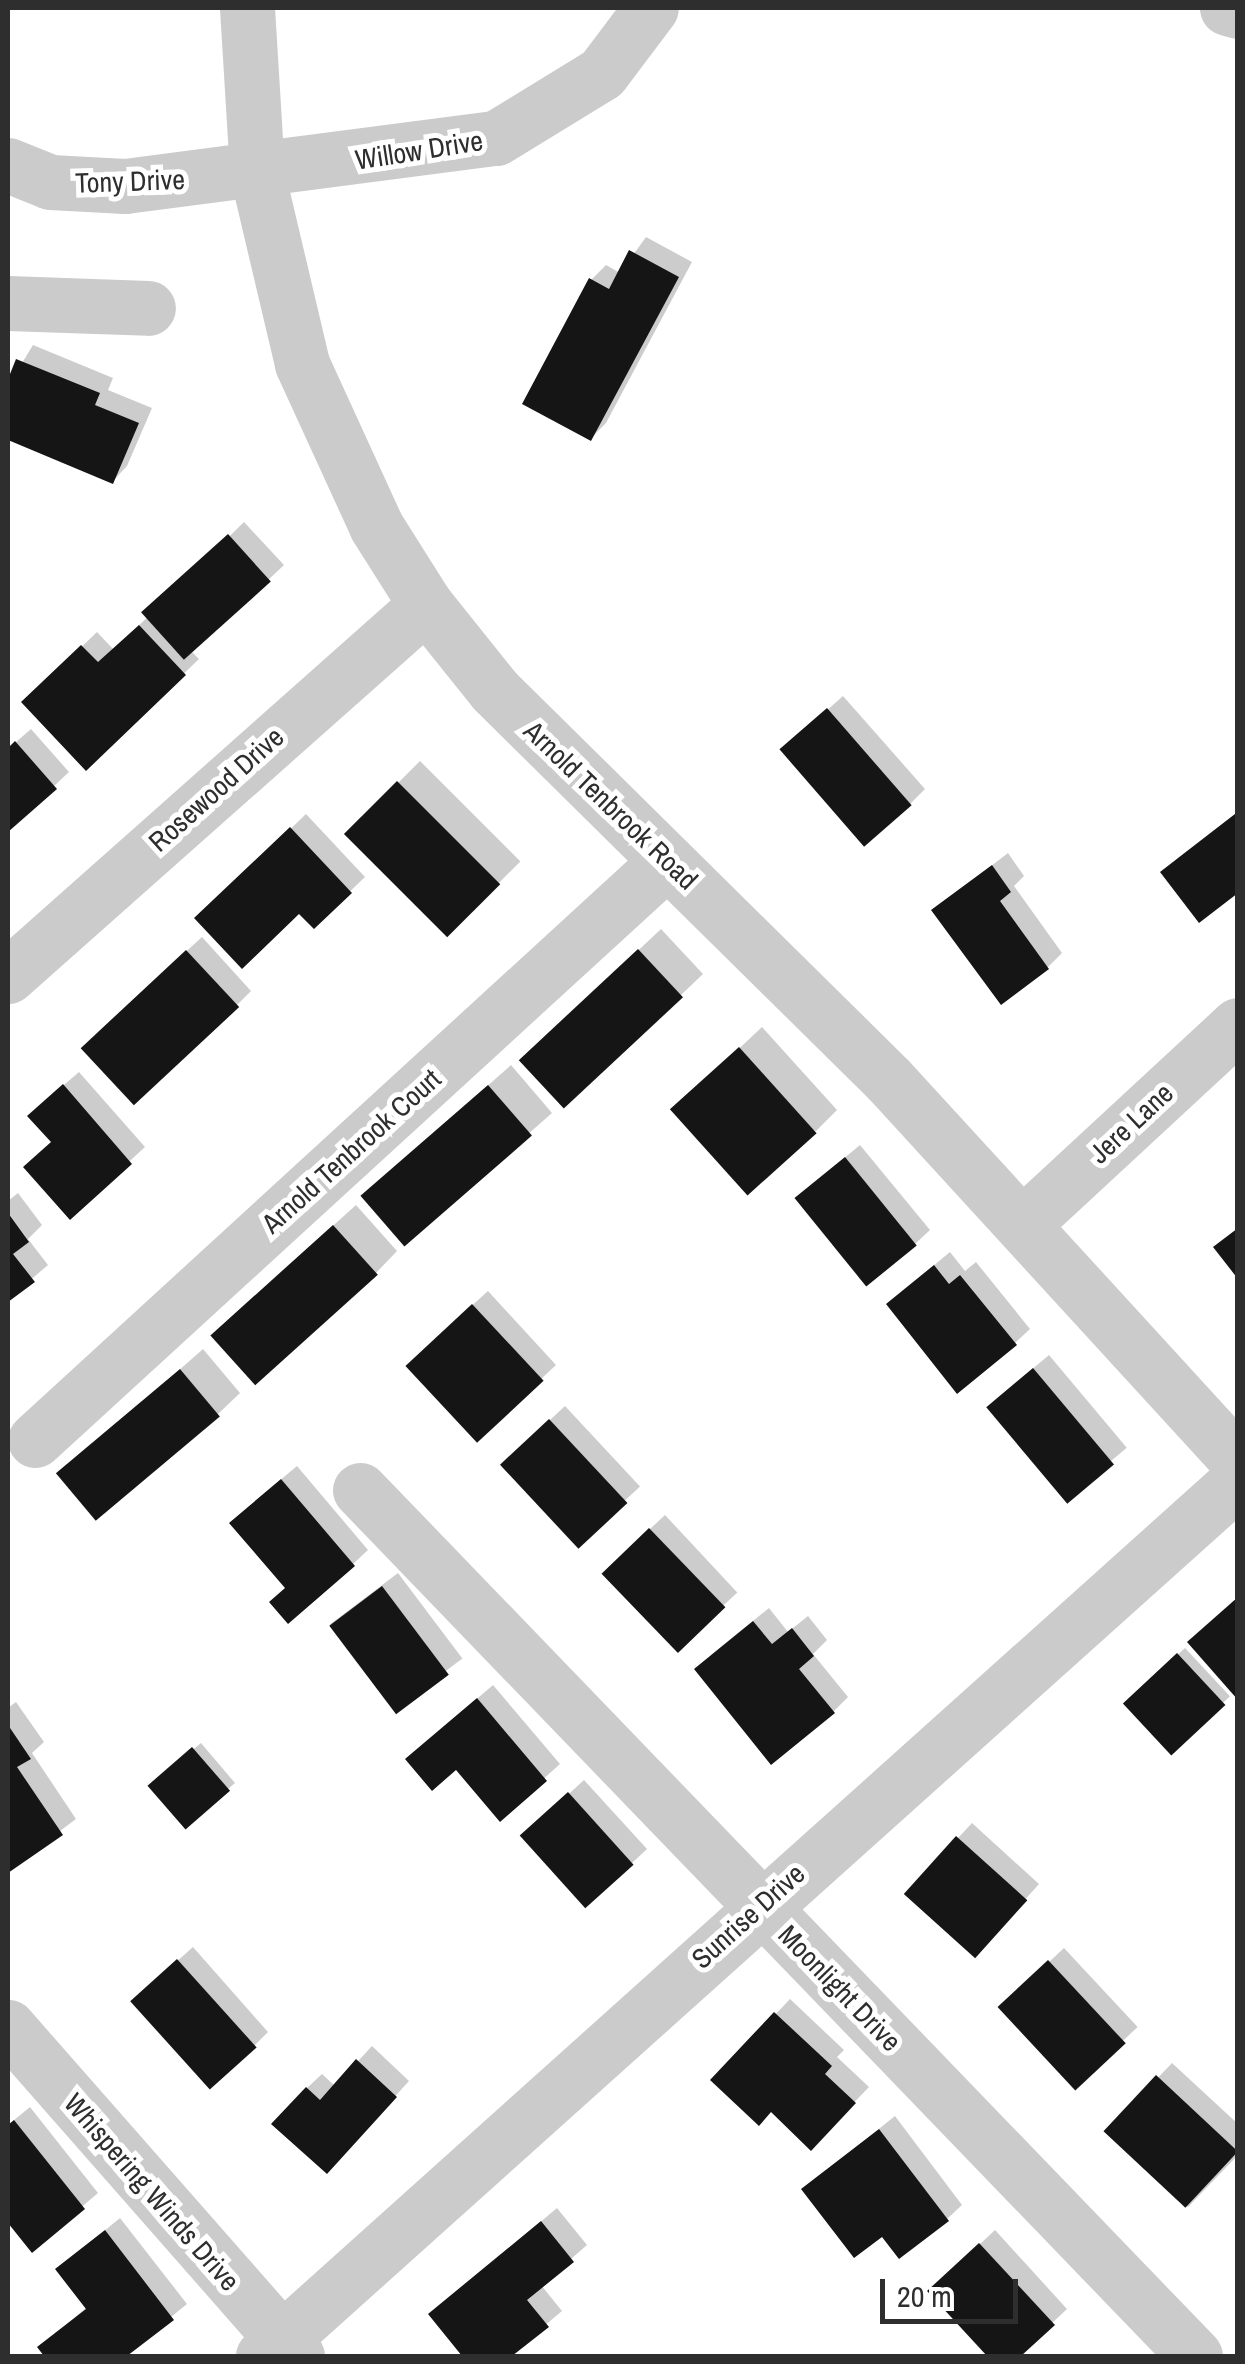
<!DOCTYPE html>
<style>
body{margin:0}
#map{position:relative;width:1245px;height:2364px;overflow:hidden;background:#fff;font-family:"Archivo Narrow",sans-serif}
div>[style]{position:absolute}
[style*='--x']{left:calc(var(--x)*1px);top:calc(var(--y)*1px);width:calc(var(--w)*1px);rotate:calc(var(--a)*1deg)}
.shadow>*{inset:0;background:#0003;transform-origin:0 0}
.building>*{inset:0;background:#151515;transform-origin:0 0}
.minor>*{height:55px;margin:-27.5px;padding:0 27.5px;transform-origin:27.5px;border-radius:27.5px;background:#cbcbcb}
span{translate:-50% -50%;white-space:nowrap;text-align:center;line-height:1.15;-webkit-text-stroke:10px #fff;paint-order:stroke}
.street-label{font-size:28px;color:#2e2e2e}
.frame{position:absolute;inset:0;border:10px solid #2e2e2e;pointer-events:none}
.scale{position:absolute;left:880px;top:2279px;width:138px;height:45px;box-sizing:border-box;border:5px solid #2e2e2e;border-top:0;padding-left:12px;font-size:30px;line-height:35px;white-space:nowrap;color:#2e2e2e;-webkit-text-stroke:8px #fff;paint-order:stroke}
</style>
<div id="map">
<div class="shadow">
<div style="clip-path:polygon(646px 237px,692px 262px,606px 423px,591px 438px,591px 280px,606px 265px,620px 273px)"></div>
<div style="clip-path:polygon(33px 345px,113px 378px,108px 390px,152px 408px,127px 466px,113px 481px,8px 437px,8px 386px)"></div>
<div style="clip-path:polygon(244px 522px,284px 565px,192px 652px,199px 659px,86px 768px,24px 702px,97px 632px,114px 650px)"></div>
<div style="clip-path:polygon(843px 696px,925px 789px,910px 804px,798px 736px)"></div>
<div style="clip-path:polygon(31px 729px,69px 772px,8px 829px,8px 749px)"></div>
<div style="left:420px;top:761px;width:142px;height:103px;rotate:45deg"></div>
<div style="clip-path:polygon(1238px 812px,1238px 890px,1163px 872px,1178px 858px)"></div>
<div style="clip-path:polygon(306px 814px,365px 877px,314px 926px,299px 911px,198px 918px)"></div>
<div style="clip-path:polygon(1008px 853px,1024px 876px,1014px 886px,1062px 953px,1048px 967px,934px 910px)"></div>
<div style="clip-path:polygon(661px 929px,703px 974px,681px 995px,544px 1039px)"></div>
<div style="clip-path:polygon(202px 937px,251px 991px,237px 1005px,98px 1032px)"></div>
<div style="clip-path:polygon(762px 1027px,837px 1110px,816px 1131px,696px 1089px)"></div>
<div style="clip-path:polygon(511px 1065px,552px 1113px,404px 1243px,386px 1175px)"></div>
<div style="clip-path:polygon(79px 1072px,145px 1147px,70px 1216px,45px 1101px)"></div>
<div style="clip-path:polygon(860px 1145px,930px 1230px,915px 1244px,813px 1184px)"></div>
<div style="clip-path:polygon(18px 1193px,42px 1225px,28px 1239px,48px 1265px,8px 1299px,8px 1201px)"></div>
<div style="clip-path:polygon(356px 1205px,397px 1251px,376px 1273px,235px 1314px)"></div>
<div style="clip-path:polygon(950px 1252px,965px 1271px,976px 1262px,1030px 1329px,1015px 1343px,904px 1290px)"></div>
<div style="clip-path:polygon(488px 1291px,556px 1365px,541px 1379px,423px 1350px)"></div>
<div style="clip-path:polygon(203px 1349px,240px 1393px,218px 1414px,83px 1455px)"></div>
<div style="left:1049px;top:1355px;width:121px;height:79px;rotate:50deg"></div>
<div style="left:565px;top:1406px;width:110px;height:84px;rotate:47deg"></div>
<div style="clip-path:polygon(297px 1466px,368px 1550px,353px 1564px,247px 1508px)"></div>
<div style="left:665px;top:1515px;width:106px;height:84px;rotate:47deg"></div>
<div style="left:398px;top:1573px;width:107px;height:85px;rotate:53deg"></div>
<div style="clip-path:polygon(769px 1608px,788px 1632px,808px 1616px,827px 1640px,813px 1654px,848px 1697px,833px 1712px,711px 1655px)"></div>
<div style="left:1185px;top:1648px;width:66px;height:82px;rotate:47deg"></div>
<div style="clip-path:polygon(493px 1685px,560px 1764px,500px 1818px,456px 1767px,423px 1745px)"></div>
<div style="clip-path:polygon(16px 1702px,44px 1742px,32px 1753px,76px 1819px,8px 1870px,8px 1708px)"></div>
<div style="clip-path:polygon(201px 1743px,235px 1783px,228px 1789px,158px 1779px)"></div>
<div style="clip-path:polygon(584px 1780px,647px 1849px,632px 1863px,538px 1822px)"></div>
<div style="clip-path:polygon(972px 1823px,1039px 1884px,989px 1940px,958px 1838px)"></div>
<div style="clip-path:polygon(193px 1947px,268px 2032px,254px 2046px,148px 1987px)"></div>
<div style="left:1064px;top:1948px;width:108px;height:87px;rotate:47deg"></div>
<div style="clip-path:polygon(790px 1999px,844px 2050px,837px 2057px,869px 2087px,811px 2147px,772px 2109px,713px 2080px)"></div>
<div style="clip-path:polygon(372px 2046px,409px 2081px,341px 2156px,307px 2088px,322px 2074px,335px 2086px)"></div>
<div style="clip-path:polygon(1172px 2063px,1238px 2124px,1238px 2155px,1188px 2207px,1107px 2131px)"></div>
<div style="clip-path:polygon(30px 2107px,98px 2193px,32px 2249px,8px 2219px,8px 2125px)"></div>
<div style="clip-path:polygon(895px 2116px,962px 2205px,947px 2219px,804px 2189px)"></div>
<div style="clip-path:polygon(557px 2208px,587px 2245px,541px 2285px,562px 2311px,508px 2356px,466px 2356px,431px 2314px)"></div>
<div style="clip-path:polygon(120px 2218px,187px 2304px,123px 2356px,47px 2356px,40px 2347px,87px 2307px,58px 2269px)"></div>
<div style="clip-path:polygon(995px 2230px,1067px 2309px,1017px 2356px,991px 2356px,930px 2291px)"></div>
</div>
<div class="building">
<div style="clip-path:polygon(629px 250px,679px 277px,591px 441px,522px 404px,589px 278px,609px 289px)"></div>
<div style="clip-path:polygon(16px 359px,100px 393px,95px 405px,139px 423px,113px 484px,8px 440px,8px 379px)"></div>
<div style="left:228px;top:534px;width:64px;height:117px;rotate:48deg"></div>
<div style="clip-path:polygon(139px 625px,186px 675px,86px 771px,21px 702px,81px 645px,98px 662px)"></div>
<div style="left:827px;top:708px;width:129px;height:63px;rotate:49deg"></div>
<div style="clip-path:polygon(15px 741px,57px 789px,8px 832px,8px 748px)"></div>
<div style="left:397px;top:781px;width:146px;height:75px;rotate:45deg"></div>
<div style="clip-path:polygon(1235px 814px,1238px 893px,1199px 923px,1160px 872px)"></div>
<div style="clip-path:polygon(290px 827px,352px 893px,314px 929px,299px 914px,242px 969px,194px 918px)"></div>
<div style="clip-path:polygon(992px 865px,1011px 892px,1000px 901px,1049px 969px,1001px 1005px,931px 910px)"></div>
<div style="left:638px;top:949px;width:66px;height:163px;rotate:47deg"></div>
<div style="left:186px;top:950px;width:78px;height:144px;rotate:47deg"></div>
<div style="left:739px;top:1047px;width:116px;height:93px;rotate:48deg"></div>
<div style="clip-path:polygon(63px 1084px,132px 1164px,70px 1220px,23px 1167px,51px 1142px,27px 1116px)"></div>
<div style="left:488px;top:1085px;width:67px;height:169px;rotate:49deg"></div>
<div style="left:845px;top:1157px;width:114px;height:65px;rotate:51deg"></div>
<div style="clip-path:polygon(8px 1213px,29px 1242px,13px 1254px,35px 1282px,8px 1302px)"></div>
<div style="left:333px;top:1225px;width:67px;height:165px;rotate:48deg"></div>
<div style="clip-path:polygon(1238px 1228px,1238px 1279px,1213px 1247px)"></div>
<div style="clip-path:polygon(934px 1265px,949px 1284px,960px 1275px,1017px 1345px,957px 1394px,886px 1304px)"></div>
<div style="left:472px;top:1304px;width:105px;height:91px;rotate:47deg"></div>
<div style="left:1033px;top:1368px;width:126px;height:61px;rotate:50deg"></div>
<div style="left:180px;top:1369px;width:62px;height:162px;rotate:50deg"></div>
<div style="left:549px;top:1419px;width:115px;height:67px;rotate:47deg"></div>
<div style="clip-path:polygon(281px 1479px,355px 1566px,288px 1624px,269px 1602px,285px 1588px,229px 1523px)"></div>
<div style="left:649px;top:1528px;width:110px;height:66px;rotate:46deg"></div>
<div style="left:382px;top:1586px;width:111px;height:66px;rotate:53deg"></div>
<div style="clip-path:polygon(1238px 1597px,1238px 1700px,1187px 1642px)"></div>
<div style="clip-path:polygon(753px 1621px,772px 1644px,792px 1628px,814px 1656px,799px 1669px,835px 1713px,771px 1765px,694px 1669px)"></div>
<div style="left:1177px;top:1653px;width:71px;height:74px;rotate:47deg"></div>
<div style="clip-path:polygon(477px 1698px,547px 1781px,500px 1822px,456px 1770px,432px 1791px,405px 1759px)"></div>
<div style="clip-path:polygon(8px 1725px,31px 1759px,17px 1767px,63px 1835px,8px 1873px)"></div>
<div style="left:192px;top:1747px;width:58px;height:59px;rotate:49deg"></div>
<div style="left:568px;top:1792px;width:98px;height:65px;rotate:48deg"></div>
<div style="left:956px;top:1836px;width:96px;height:78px;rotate:42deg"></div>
<div style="left:177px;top:1959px;width:119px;height:63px;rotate:48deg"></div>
<div style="left:1048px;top:1960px;width:114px;height:69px;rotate:47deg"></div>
<div style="clip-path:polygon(774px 2012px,832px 2066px,825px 2074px,856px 2103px,811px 2151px,771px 2112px,759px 2126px,710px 2080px)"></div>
<div style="clip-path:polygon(356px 2059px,397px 2097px,327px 2174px,271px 2124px,306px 2087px,320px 2100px)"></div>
<div style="left:1156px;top:2075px;width:112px;height:77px;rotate:43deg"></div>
<div style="clip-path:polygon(14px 2120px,85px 2209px,32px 2253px,8px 2223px,8px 2125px)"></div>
<div style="clip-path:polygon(879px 2129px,949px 2221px,899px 2259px,882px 2237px,854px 2258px,801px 2189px)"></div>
<div style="clip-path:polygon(541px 2221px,574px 2262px,527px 2300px,549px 2327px,512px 2356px,462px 2356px,428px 2314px)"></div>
<div style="clip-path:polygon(105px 2230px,174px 2320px,127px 2356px,44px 2356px,37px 2347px,86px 2309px,55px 2269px)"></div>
<div style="clip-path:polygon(979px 2243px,1055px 2325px,1021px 2356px,987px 2356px,927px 2291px)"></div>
</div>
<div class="minor">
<div style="--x:247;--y:8;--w:165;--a:86.5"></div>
<div style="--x:257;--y:173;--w:196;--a:76.7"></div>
<div style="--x:302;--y:364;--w:178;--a:65.4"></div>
<div style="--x:376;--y:526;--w:93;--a:57.7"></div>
<div style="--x:426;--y:605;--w:110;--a:51.3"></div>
<div style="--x:495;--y:691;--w:554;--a:44.63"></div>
<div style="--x:889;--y:1080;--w:517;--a:47.51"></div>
<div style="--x:1227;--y:8;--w:11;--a:15"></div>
<div style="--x:8;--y:165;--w:45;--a:22"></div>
<div style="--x:50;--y:182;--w:75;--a:3.1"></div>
<div style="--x:125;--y:186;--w:374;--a:-7.4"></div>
<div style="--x:496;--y:138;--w:124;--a:-31.5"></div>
<div style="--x:602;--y:73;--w:81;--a:-53"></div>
<div style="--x:8;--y:303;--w:140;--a:2"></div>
<div style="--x:8;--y:976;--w:559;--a:-41.59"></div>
<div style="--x:1025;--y:1222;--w:290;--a:-42.8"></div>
<div style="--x:35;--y:1440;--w:857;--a:-42.49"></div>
<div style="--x:360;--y:1490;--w:1203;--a:46.04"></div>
<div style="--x:8;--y:2027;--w:438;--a:48.7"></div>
<div style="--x:263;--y:2356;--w:1310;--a:-41.91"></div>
</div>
<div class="street-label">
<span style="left:419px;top:150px;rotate:-9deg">Willow Drive</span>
<span style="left:130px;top:181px;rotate:-2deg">Tony Drive</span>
<span style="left:216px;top:789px;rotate:-42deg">Rosewood Drive</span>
<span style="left:611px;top:805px;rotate:44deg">Arnold Tenbrook Road</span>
<span style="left:1131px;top:1123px;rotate:-43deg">Jere Lane</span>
<span style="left:351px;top:1151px;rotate:-42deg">Arnold Tenbrook Court</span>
<span style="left:748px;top:1916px;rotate:-42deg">Sunrise Drive</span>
<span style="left:840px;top:1988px;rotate:46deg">Moonlight Drive</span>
<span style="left:152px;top:2192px;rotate:49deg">Whispering Winds Drive</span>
</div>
<div class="frame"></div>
<div class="scale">20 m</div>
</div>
